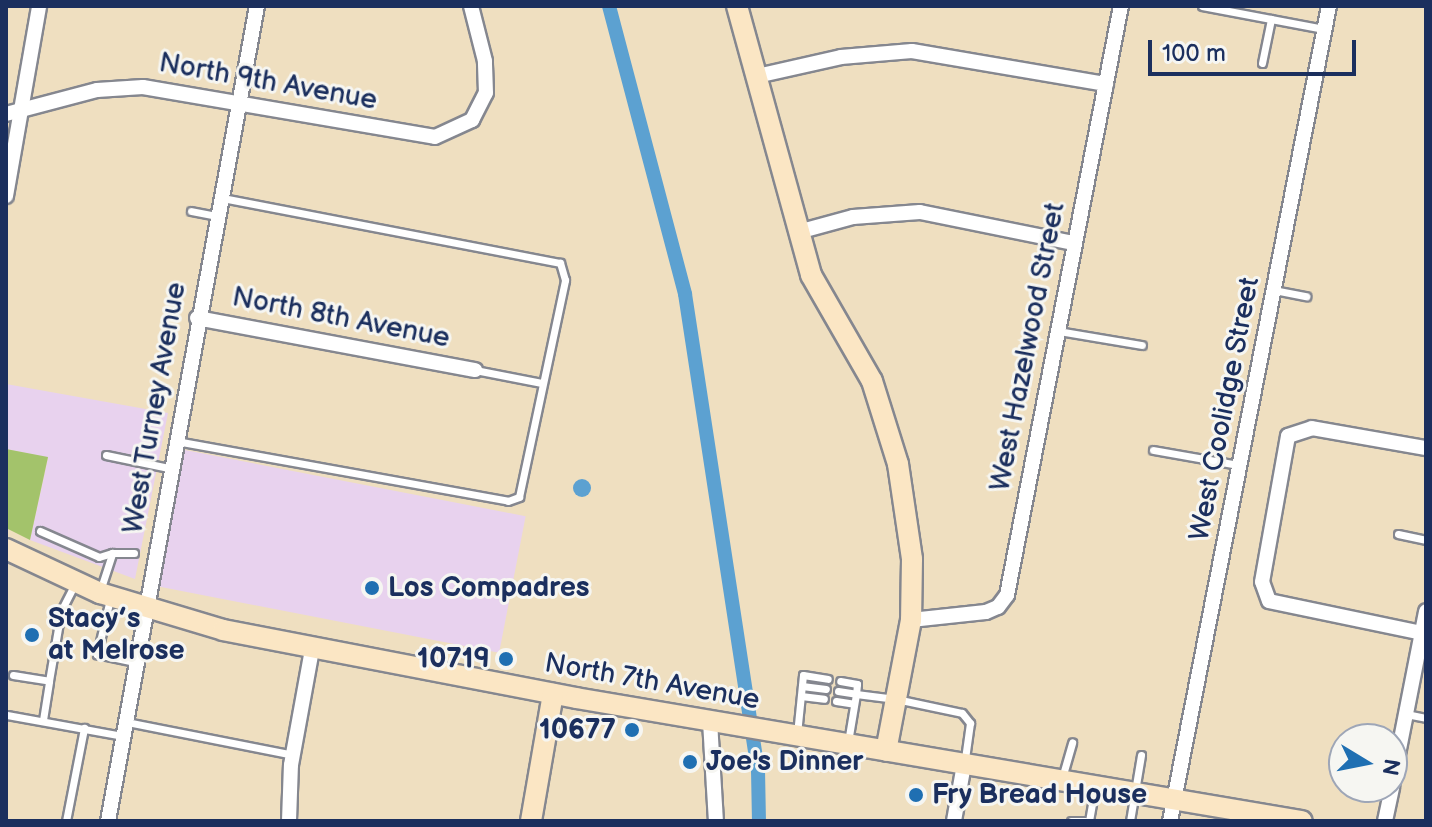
<!DOCTYPE html>
<meta charset="utf-8">
<style>
body{margin:0}
#map{position:relative;width:1432px;height:827px;overflow:hidden;background:#efdfc0;font-family:"Balsamiq Sans",sans-serif}
div>[style]{position:absolute}
[style*='--x']{left:calc(var(--x)*1px);top:calc(var(--y)*1px);width:calc(var(--w)*1px);rotate:calc(var(--a)*1deg)}
.built>*{inset:0;background:#e8d2ee;transform-origin:0 0}
.green>*{inset:0;background:#a3c36b}
.water>*{inset:0;background:#5ca1d1}
.round{border-radius:50%}
.canal>*{height:14px;margin:-7px;padding:0 7px;transform-origin:7px;border-radius:7px;background:#5ca1d1}
.roads{filter:drop-shadow(2px 0 #85878f) drop-shadow(-2px 0 #85878f) drop-shadow(0 2px #85878f) drop-shadow(0 -2px #85878f)}
.lane>*{height:7px;margin:-3.5px;padding:0 3.5px;transform-origin:3.5px;border-radius:3.5px;background:#fff}
.street>*{height:14px;margin:-7px;padding:0 7px;transform-origin:7px;border-radius:7px;background:#fff}
.secondary>*{height:20px;margin:-10px;padding:0 10px;transform-origin:10px;border-radius:10px;background:#fbe6c4}
.dots>*{width:22px;height:22px;translate:-50% -50%;box-sizing:border-box;border:4px solid #f6f6f2;border-radius:50%}
span{translate:-50% -50%;white-space:nowrap;text-align:center;line-height:1.15;-webkit-text-stroke:6px #f6f6f2;paint-order:stroke}
.street-label{font-size:28px;color:#1b2f5e}
.poi-label{font-size:28px;color:#1b2f5e;font-weight:700}
.left{translate:0 -50%;text-align:left}
.right{translate:-100% -50%;text-align:right}
.frame{position:absolute;inset:0;border:8px solid #1b2f5e;pointer-events:none}
.north{position:absolute;left:1328px;top:723px;width:80px;height:80px;box-sizing:border-box;background:#f6f6f2;border:2px solid #9ea6b7;border-radius:50%;rotate:100deg;font-size:22px;font-weight:700;line-height:32px;text-align:center;color:#1b2f5e}
.north::after{content:'';display:block;margin:auto;width:28px;height:36px;background:#1f6fb2;clip-path:polygon(50% 0,100% 100%,50% 72%,0 100%)}
.scale{position:absolute;left:1148px;top:40px;width:208px;height:36px;box-sizing:border-box;border:4px solid #1b2f5e;border-top:0;padding-left:10px;font-size:24px;line-height:28px;white-space:nowrap;color:#1b2f5e;-webkit-text-stroke:6px #f6f6f2;paint-order:stroke}
</style>
<div id="map">
<div class="built">
<div style="clip-path:polygon(6px 384px,168px 413px,135px 579px,30px 540px,48px 458px,6px 449px)"></div>
<div style="left:185px;top:450px;width:347px;height:139px;rotate:11deg"></div>
</div>
<div class="green">
<div style="clip-path:polygon(6px 449px,48px 457px,30px 540px,6px 528px)"></div>
</div>
<div class="water">
<div class="round" style="left:573px;top:479px;width:18px;height:18px"></div>
</div>
<div class="canal">
<div style="--x:609;--y:6;--w:298;--a:75.2"></div>
<div style="--x:685;--y:294;--w:482;--a:81.3"></div>
<div style="--x:758;--y:770;--w:51;--a:88.9"></div>
</div>
<div class="roads">
<div class="lane">
<div style="--x:1202;--y:6;--w:124;--a:10.7"></div>
<div style="--x:1262;--y:63;--w:45;--a:-78.4"></div>
<div style="--x:191;--y:211;--w:26;--a:11"></div>
<div style="--x:1274;--y:290;--w:33;--a:11"></div>
<div style="--x:1058;--y:331;--w:85;--a:9.5"></div>
<div style="--x:475;--y:370;--w:68;--a:11"></div>
<div style="--x:176;--y:441;--w:337;--a:10.2"></div>
<div style="--x:508;--y:501;--w:12;--a:-20"></div>
<div style="--x:519;--y:497;--w:222;--a:-78"></div>
<div style="--x:565;--y:280;--w:18;--a:-106"></div>
<div style="--x:560;--y:263;--w:343;--a:-169.1"></div>
<div style="--x:1153;--y:450;--w:86;--a:10"></div>
<div style="--x:106;--y:455;--w:64;--a:11.7"></div>
<div style="--x:40;--y:531;--w:64;--a:23.8"></div>
<div style="--x:99;--y:557;--w:14;--a:-17"></div>
<div style="--x:1398;--y:534;--w:29;--a:12"></div>
<div style="--x:100;--y:591;--w:40;--a:-72"></div>
<div style="--x:112;--y:553;--w:22;--a:0"></div>
<div style="--x:110;--y:599;--w:57;--a:103.3"></div>
<div style="--x:97;--y:654;--w:40;--a:12"></div>
<div style="--x:13;--y:675;--w:36;--a:9"></div>
<div style="--x:49;--y:681;--w:71;--a:-80.3"></div>
<div style="--x:61;--y:611;--w:30;--a:-63"></div>
<div style="--x:802;--y:686;--w:24;--a:7"></div>
<div style="--x:838;--y:691;--w:18;--a:9"></div>
<div style="--x:856;--y:694;--w:10;--a:-84"></div>
<div style="--x:857;--y:684;--w:17;--a:-170"></div>
<div style="--x:801;--y:696;--w:23;--a:7"></div>
<div style="--x:836;--y:701;--w:18;--a:9"></div>
<div style="--x:1406;--y:714;--w:20;--a:11"></div>
<div style="--x:7;--y:715;--w:117;--a:10.3"></div>
<div style="--x:43;--y:720;--w:39;--a:-81"></div>
<div style="--x:127;--y:722;--w:169;--a:11.2"></div>
<div style="--x:797;--y:734;--w:59;--a:-84.2"></div>
<div style="--x:803;--y:675;--w:25;--a:9"></div>
<div style="--x:848;--y:742;--w:49;--a:-80.5"></div>
<div style="--x:856;--y:694;--w:40;--a:7.1"></div>
<div style="--x:896;--y:699;--w:67;--a:12"></div>
<div style="--x:962;--y:713;--w:13;--a:51"></div>
<div style="--x:970;--y:723;--w:37;--a:98"></div>
<div style="--x:1062;--y:778;--w:37;--a:-74"></div>
<div style="--x:66;--y:821;--w:95;--a:-79"></div>
<div style="--x:1071;--y:821;--w:14;--a:0"></div>
<div style="--x:1089;--y:821;--w:34;--a:-80"></div>
<div style="--x:1130;--y:821;--w:67;--a:-80.5"></div>
</div>
<div class="street">
<div style="--x:757;--y:76;--w:86;--a:-12.7"></div>
<div style="--x:841;--y:57;--w:71;--a:-4.8"></div>
<div style="--x:912;--y:51;--w:197;--a:9.7"></div>
<div style="--x:6;--y:114;--w:94;--a:-14.8"></div>
<div style="--x:97;--y:90;--w:46;--a:-3.7"></div>
<div style="--x:143;--y:87;--w:296;--a:9.7"></div>
<div style="--x:435;--y:137;--w:41;--a:-24.7"></div>
<div style="--x:472;--y:120;--w:30;--a:-63"></div>
<div style="--x:486;--y:93;--w:32;--a:-92"></div>
<div style="--x:485;--y:61;--w:57;--a:-104.3"></div>
<div style="--x:6;--y:196;--w:193;--a:-80.1"></div>
<div style="--x:798;--y:232;--w:57;--a:-15.3"></div>
<div style="--x:853;--y:217;--w:67;--a:-4.3"></div>
<div style="--x:920;--y:212;--w:157;--a:11.4"></div>
<div style="--x:197;--y:318;--w:283;--a:10.6"></div>
<div style="--x:911;--y:620;--w:75;--a:-6.1"></div>
<div style="--x:986;--y:612;--w:13;--a:-23"></div>
<div style="--x:998;--y:607;--w:15;--a:-53"></div>
<div style="--x:1007;--y:595;--w:600;--a:-79.05"></div>
<div style="--x:1422;--y:633;--w:156;--a:-168.2"></div>
<div style="--x:1269;--y:601;--w:20;--a:-110"></div>
<div style="--x:1262;--y:582;--w:148;--a:-79.9"></div>
<div style="--x:1288;--y:436;--w:25;--a:-18"></div>
<div style="--x:1312;--y:428;--w:116;--a:10"></div>
<div style="--x:710;--y:721;--w:100;--a:86.6"></div>
<div style="--x:1392;--y:785;--w:177;--a:-78.9"></div>
<div style="--x:108;--y:821;--w:829;--a:-79.64"></div>
<div style="--x:289;--y:821;--w:56;--a:-88"></div>
<div style="--x:291;--y:765;--w:118;--a:-79.7"></div>
<div style="--x:954;--y:821;--w:58;--a:-80"></div>
<div style="--x:1170;--y:821;--w:830;--a:-78.96"></div>
<div style="--x:1385;--y:821;--w:35;--a:-78"></div>
</div>
<div class="secondary">
<div style="--x:737;--y:6;--w:279;--a:74.6"></div>
<div style="--x:811;--y:275;--w:122;--a:60.1"></div>
<div style="--x:872;--y:381;--w:87;--a:72.6"></div>
<div style="--x:898;--y:464;--w:96;--a:81.6"></div>
<div style="--x:912;--y:559;--w:61;--a:90.9"></div>
<div style="--x:911;--y:620;--w:133;--a:100.8"></div>
<div style="--x:6;--y:549;--w:104;--a:25.1"></div>
<div style="--x:100;--y:593;--w:128;--a:16.7"></div>
<div style="--x:223;--y:630;--w:359;--a:10.9"></div>
<div style="--x:576;--y:698;--w:736;--a:9.62"></div>
<div style="--x:531;--y:821;--w:129;--a:-80.2"></div>
</div>
</div>
<div class="dots">
<div style="left:372px;top:588px;background:#1f6fb2"></div>
<div style="left:32px;top:635px;background:#1f6fb2"></div>
<div style="left:506px;top:659px;background:#1f6fb2"></div>
<div style="left:632px;top:730px;background:#1f6fb2"></div>
<div style="left:690px;top:762px;background:#1f6fb2"></div>
<div style="left:916px;top:795px;background:#1f6fb2"></div>
</div>
<div class="street-label">
<span style="left:268px;top:82px;rotate:10deg">North 9th Avenue</span>
<span style="left:341px;top:318px;rotate:11deg">North 8th Avenue</span>
<span style="left:1028px;top:347px;rotate:-79deg">West Hazelwood Street</span>
<span style="left:155px;top:408px;rotate:-80deg">West Turney Avenue</span>
<span style="left:1225px;top:409px;rotate:-79deg">West Coolidge Street</span>
<span style="left:652px;top:682px;rotate:10deg">North 7th Avenue</span>
</div>
<div class="poi-label">
<span class="left" style="left:388px;top:588px">Los Compadres</span>
<span class="left" style="left:48px;top:635px">Stacy’s<br>at Melrose</span>
<span class="right" style="left:490px;top:659px">10719</span>
<span class="right" style="left:616px;top:730px">10677</span>
<span class="left" style="left:706px;top:762px">Joe's Dinner</span>
<span class="left" style="left:932px;top:795px">Fry Bread House</span>
</div>
<div class="frame"></div>
<div class="north">N</div>
<div class="scale">100 m</div>
</div>
